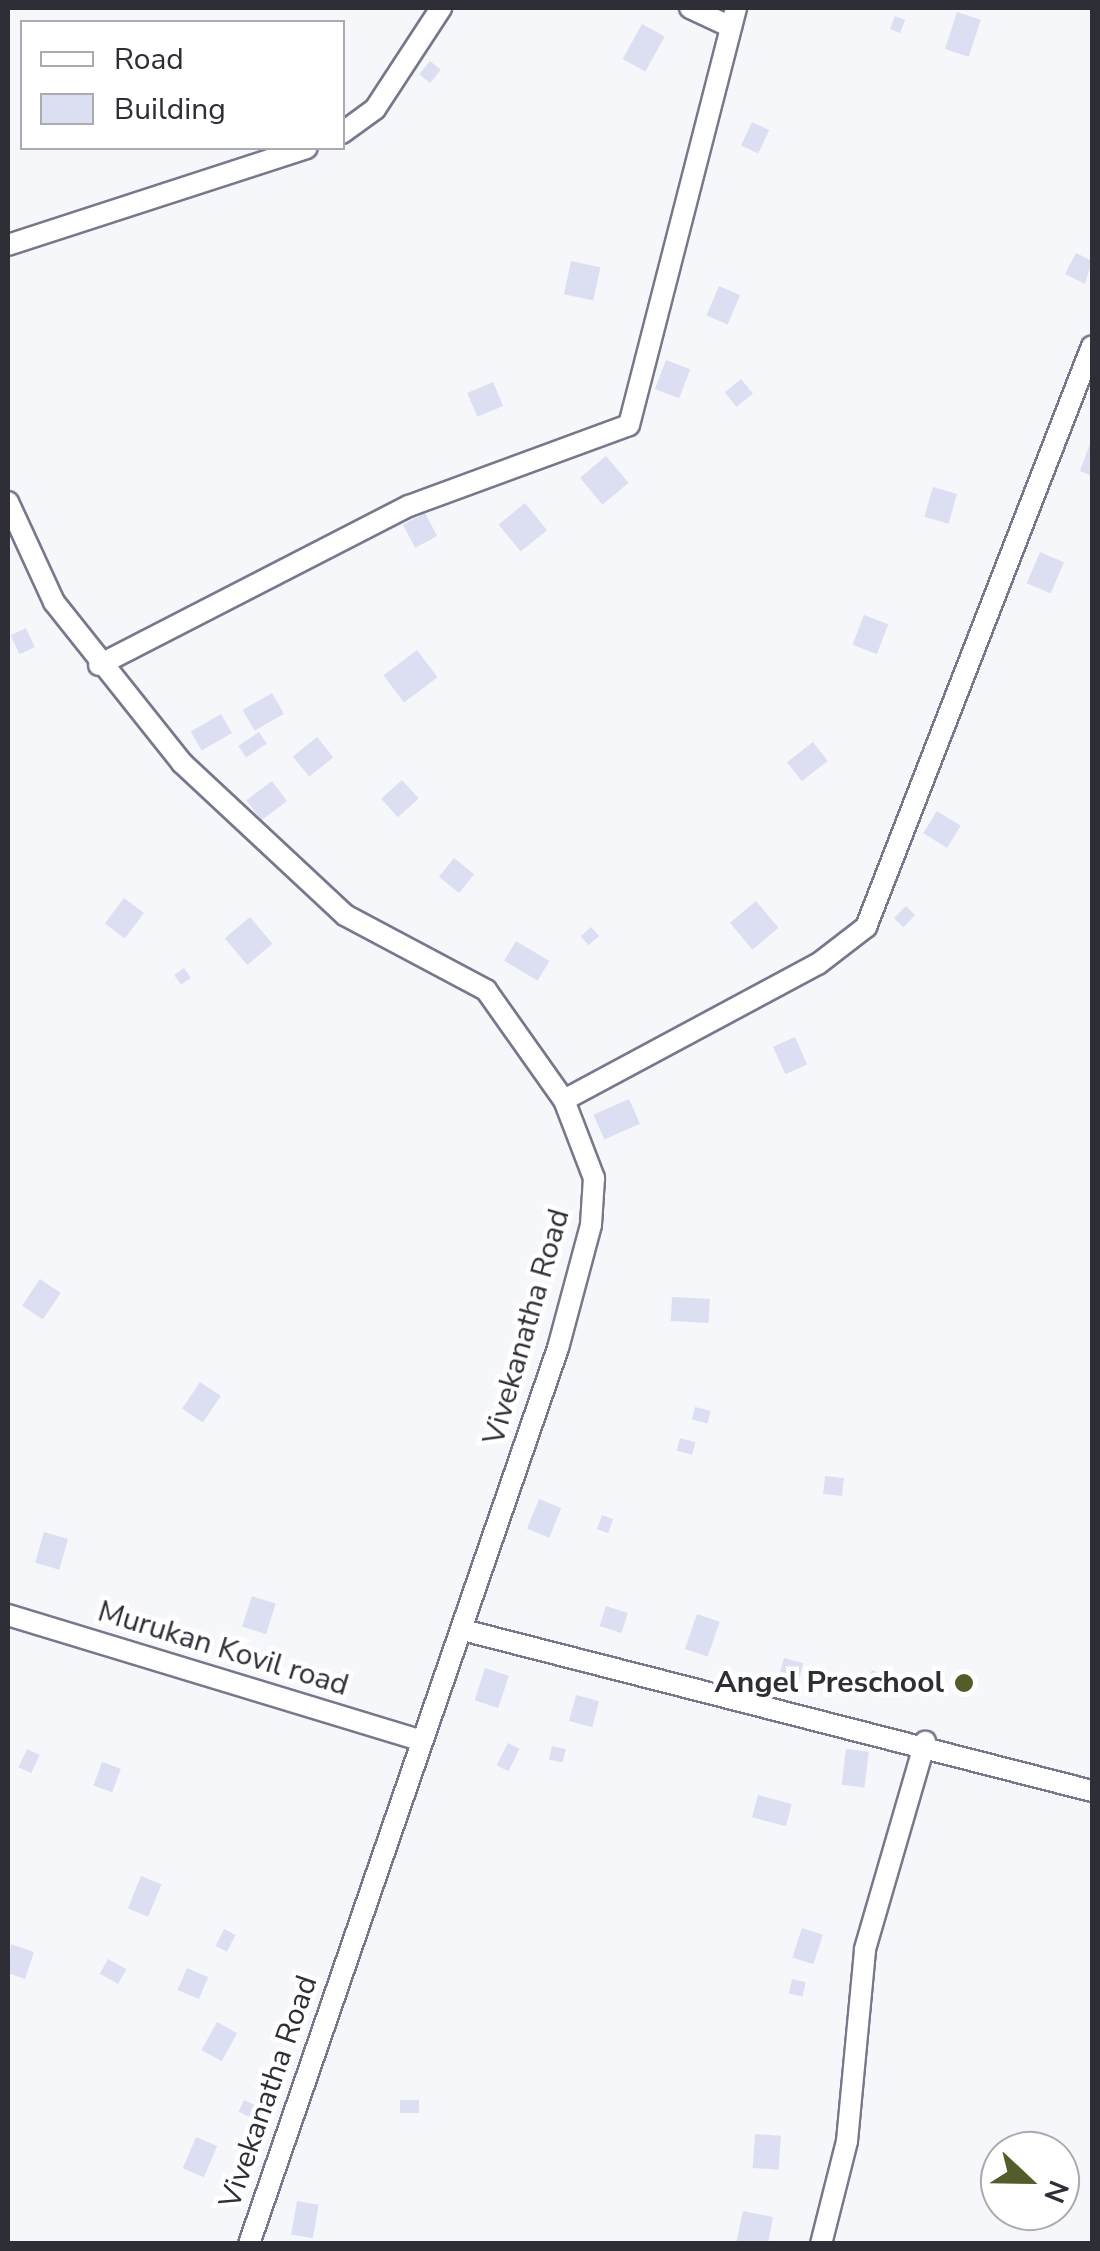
<!DOCTYPE html>
<style>
body{margin:0}
#map{position:relative;width:1100px;height:2251px;overflow:hidden;background:#f6f7fb;font-family:"Nunito Sans",sans-serif}
div>[style]{position:absolute}
[style*='--x']{left:calc(var(--x)*1px);top:calc(var(--y)*1px);width:calc(var(--w)*1px);rotate:calc(var(--a)*1deg)}
.building>*{inset:0;background:#dcdff2;transform-origin:0 0}
.roads{filter:drop-shadow(2px 0 #76788c) drop-shadow(-2px 0 #76788c) drop-shadow(0 2px #76788c) drop-shadow(0 -2px #76788c)}
.minor>*{height:20px;margin:-10px;padding:0 10px;transform-origin:10px;border-radius:10px;background:#fff}
.dots>*{width:28px;height:28px;translate:-50% -50%;box-sizing:border-box;border:5px solid #fff;border-radius:50%}
span{translate:-50% -50%;white-space:nowrap;text-align:center;line-height:1.15;-webkit-text-stroke:9px #fff;paint-order:stroke}
.street-label{font-size:30px;color:#2d2e36}
.poi-label{font-size:30px;color:#2d2e36;font-weight:700}
.right{translate:-100% -50%;text-align:right}
.frame{position:absolute;inset:0;border:10px solid #2d2e36;pointer-events:none}
.legend{position:absolute;left:20px;top:20px;width:325px;height:130px;box-sizing:border-box;background:#fff;border:2px solid #ababaf;margin:0;padding:12px 18px;list-style:none;font-size:30px;color:#2d2e36}
.legend li{display:flex;align-items:center;gap:20px;height:50px}
.legend b{width:50px;border:2px solid #ababaf}
.north{position:absolute;left:980px;top:2131px;width:100px;height:100px;box-sizing:border-box;background:#fff;border:2px solid #ababaf;border-radius:50%;rotate:112deg;font-size:28px;font-weight:700;line-height:40px;text-align:center;color:#2d2e36}
.north::after{content:'';display:block;margin:auto;width:35px;height:45px;background:#535c2b;clip-path:polygon(50% 0,100% 100%,50% 72%,0 100%)}
</style>
<div id="map">
<div class="building">
<div style="left:957px;top:12px;width:25px;height:39px;rotate:18deg"></div>
<div style="left:895px;top:16px;width:11px;height:14px;rotate:22deg"></div>
<div style="left:642px;top:24px;width:26px;height:40px;rotate:29deg"></div>
<div style="left:430px;top:61px;width:14px;height:17px;rotate:39deg"></div>
<div style="left:752px;top:122px;width:19px;height:26px;rotate:25deg"></div>
<div style="clip-path:polygon(1076px 253px,1092px 261px,1085px 284px,1065px 274px)"></div>
<div style="left:571px;top:261px;width:30px;height:34px;rotate:12deg"></div>
<div style="left:719px;top:286px;width:23px;height:32px;rotate:23deg"></div>
<div style="left:666px;top:360px;width:26px;height:31px;rotate:21deg"></div>
<div style="left:741px;top:379px;width:19px;height:21px;rotate:51deg"></div>
<div style="left:493px;top:382px;width:26px;height:28px;rotate:67deg"></div>
<div style="clip-path:polygon(1092px 438px,1092px 476px,1080px 471px)"></div>
<div style="left:606px;top:456px;width:35px;height:34px;rotate:50deg"></div>
<div style="left:933px;top:487px;width:25px;height:31px;rotate:16deg"></div>
<div style="left:525px;top:503px;width:35px;height:34px;rotate:51deg"></div>
<div style="left:425px;top:513px;width:26px;height:25px;rotate:62deg"></div>
<div style="left:1040px;top:552px;width:26px;height:34px;rotate:23deg"></div>
<div style="left:864px;top:615px;width:26px;height:32px;rotate:21deg"></div>
<div style="left:26px;top:628px;width:21px;height:17px;rotate:65deg"></div>
<div style="left:417px;top:650px;width:34px;height:42px;rotate:53deg"></div>
<div style="left:272px;top:693px;width:24px;height:34px;rotate:60deg"></div>
<div style="left:221px;top:714px;width:22px;height:35px;rotate:60deg"></div>
<div style="left:259px;top:732px;width:14px;height:25px;rotate:56deg"></div>
<div style="left:317px;top:737px;width:26px;height:31px;rotate:51deg"></div>
<div style="left:813px;top:742px;width:24px;height:33px;rotate:52deg"></div>
<div style="left:402px;top:780px;width:25px;height:28px;rotate:48deg"></div>
<div style="left:272px;top:781px;width:25px;height:32px;rotate:53deg"></div>
<div style="left:937px;top:811px;width:28px;height:26px;rotate:32deg"></div>
<div style="left:454px;top:858px;width:26px;height:24px;rotate:39deg"></div>
<div style="left:124px;top:898px;width:25px;height:32px;rotate:37deg"></div>
<div style="left:756px;top:901px;width:35px;height:34px;rotate:50deg"></div>
<div style="left:906px;top:906px;width:13px;height:17px;rotate:45deg"></div>
<div style="left:250px;top:917px;width:35px;height:33px;rotate:50deg"></div>
<div style="left:591px;top:927px;width:12px;height:14px;rotate:48deg"></div>
<div style="left:516px;top:941px;width:39px;height:23px;rotate:31deg"></div>
<div style="left:184px;top:968px;width:12px;height:12px;rotate:55deg"></div>
<div style="left:795px;top:1037px;width:30px;height:24px;rotate:66deg"></div>
<div style="left:629px;top:1099px;width:27px;height:39px;rotate:66deg"></div>
<div style="left:40px;top:1279px;width:25px;height:32px;rotate:34deg"></div>
<div style="left:672px;top:1297px;width:38px;height:24px;rotate:3deg"></div>
<div style="left:200px;top:1382px;width:25px;height:32px;rotate:34deg"></div>
<div style="left:695px;top:1407px;width:16px;height:13px;rotate:14deg"></div>
<div style="left:680px;top:1438px;width:16px;height:13px;rotate:15deg"></div>
<div style="left:825px;top:1476px;width:19px;height:18px;rotate:6deg"></div>
<div style="left:539px;top:1499px;width:24px;height:32px;rotate:22deg"></div>
<div style="left:602px;top:1515px;width:12px;height:15px;rotate:20deg"></div>
<div style="left:44px;top:1532px;width:25px;height:32px;rotate:16deg"></div>
<div style="left:252px;top:1596px;width:25px;height:32px;rotate:18deg"></div>
<div style="left:606px;top:1606px;width:23px;height:21px;rotate:18deg"></div>
<div style="left:697px;top:1614px;width:24px;height:37px;rotate:19deg"></div>
<div style="left:784px;top:1658px;width:20px;height:28px;rotate:15deg"></div>
<div style="left:485px;top:1668px;width:25px;height:34px;rotate:18deg"></div>
<div style="left:872px;top:1670px;width:20px;height:17px;rotate:24deg"></div>
<div style="left:576px;top:1695px;width:24px;height:27px;rotate:15deg"></div>
<div style="left:508px;top:1743px;width:13px;height:25px;rotate:27deg"></div>
<div style="left:552px;top:1746px;width:14px;height:14px;rotate:12deg"></div>
<div style="left:27px;top:1749px;width:14px;height:20px;rotate:25deg"></div>
<div style="left:846px;top:1749px;width:23px;height:36px;rotate:7deg"></div>
<div style="left:102px;top:1762px;width:20px;height:25px;rotate:20deg"></div>
<div style="left:758px;top:1795px;width:35px;height:23px;rotate:15deg"></div>
<div style="left:141px;top:1876px;width:22px;height:35px;rotate:22deg"></div>
<div style="left:802px;top:1928px;width:22px;height:31px;rotate:18deg"></div>
<div style="left:224px;top:1929px;width:13px;height:19px;rotate:27deg"></div>
<div style="clip-path:polygon(11px 1944px,34px 1952px,25px 1979px,8px 1973px)"></div>
<div style="left:108px;top:1959px;width:21px;height:17px;rotate:29deg"></div>
<div style="left:187px;top:1968px;width:23px;height:24px;rotate:23deg"></div>
<div style="left:792px;top:1979px;width:14px;height:15px;rotate:12deg"></div>
<div style="left:217px;top:2022px;width:23px;height:32px;rotate:29deg"></div>
<div style="left:244px;top:2100px;width:19px;height:13px;rotate:25deg"></div>
<div style="left:400px;top:2100px;width:19px;height:13px"></div>
<div style="left:755px;top:2134px;width:26px;height:34px;rotate:4deg"></div>
<div style="left:196px;top:2137px;width:23px;height:34px;rotate:23deg"></div>
<div style="left:297px;top:2201px;width:22px;height:34px;rotate:10deg"></div>
<div style="clip-path:polygon(743px 2211px,773px 2217px,768px 2244px,736px 2244px)"></div>
</div>
<div class="roads">
<div class="minor">
<div style="--x:690;--y:8;--w:45;--a:24.9"></div>
<div style="--x:342;--y:133;--w:41;--a:-36"></div>
<div style="--x:375;--y:109;--w:121;--a:-56.8"></div>
<div style="--x:8;--y:245;--w:314;--a:-18"></div>
<div style="--x:8;--y:502;--w:110;--a:65.3"></div>
<div style="--x:54;--y:602;--w:206;--a:51.5"></div>
<div style="--x:182;--y:763;--w:223;--a:43"></div>
<div style="--x:345;--y:915;--w:160;--a:28"></div>
<div style="--x:486;--y:990;--w:135;--a:54.7"></div>
<div style="--x:564;--y:1100;--w:84;--a:69"></div>
<div style="--x:594;--y:1178;--w:47;--a:93.7"></div>
<div style="--x:591;--y:1225;--w:127;--a:105"></div>
<div style="--x:558;--y:1348;--w:948;--a:109.03"></div>
<div style="--x:99;--y:665;--w:348;--a:-27.2"></div>
<div style="--x:409;--y:506;--w:234;--a:-20.2"></div>
<div style="--x:629;--y:425;--w:431;--a:-75.6"></div>
<div style="--x:564;--y:1100;--w:288;--a:-28.2"></div>
<div style="--x:818;--y:964;--w:61;--a:-37.6"></div>
<div style="--x:866;--y:927;--w:623;--a:-68.74"></div>
<div style="--x:8;--y:1615;--w:431;--a:16.9"></div>
<div style="--x:463;--y:1630;--w:649;--a:14.36"></div>
<div style="--x:821;--y:2244;--w:106;--a:-75.8"></div>
<div style="--x:847;--y:2141;--w:193;--a:-84.6"></div>
<div style="--x:865;--y:1949;--w:216;--a:-73.8"></div>
</div>
</div>
<div class="dots">
<div style="left:964px;top:1683px;background:#535c2b"></div>
</div>
<div class="street-label">
<span style="left:527px;top:1327px;rotate:-74deg">Vivekanatha Road</span>
<span style="left:223px;top:1649px;rotate:17deg">Murukan Kovil road</span>
<span style="left:269px;top:2092px;rotate:-71deg">Vivekanatha Road</span>
</div>
<div class="poi-label">
<span class="right" style="left:944px;top:1683px">Angel Preschool</span>
</div>
<div class="frame"></div>
<ul class="legend">
<li><b style="height:12px;background:#fff"></b>Road</li>
<li><b style="height:28px;background:#dcdff2"></b>Building</li>
</ul>
<div class="north">N</div>
</div>
